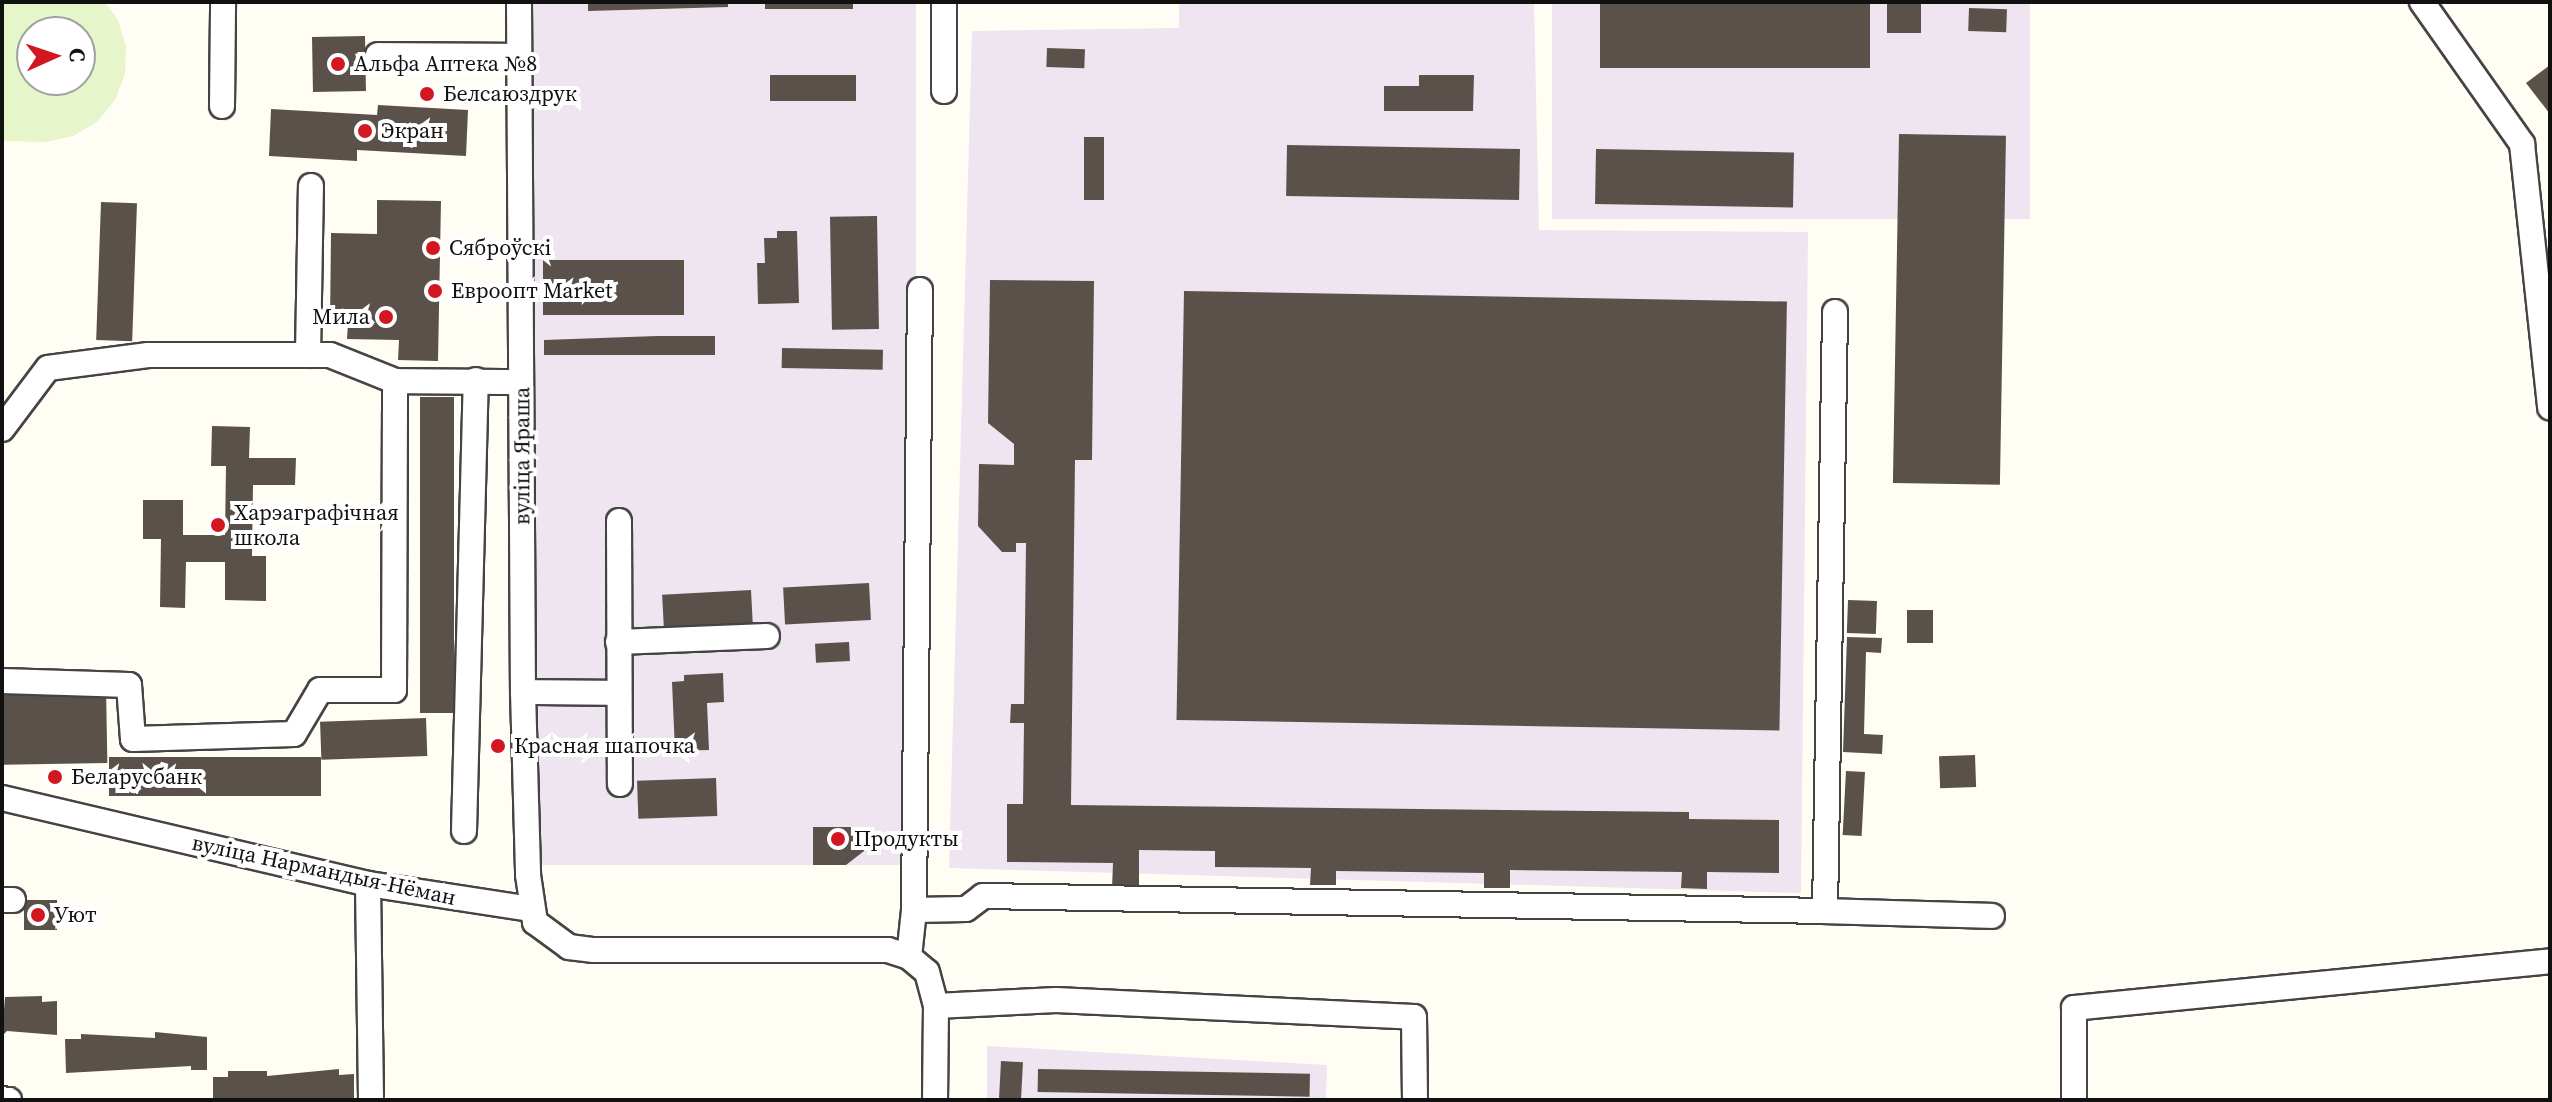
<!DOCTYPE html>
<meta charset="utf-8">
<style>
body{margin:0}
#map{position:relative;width:2552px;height:1102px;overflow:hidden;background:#fffdf4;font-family:"Source Serif 4",serif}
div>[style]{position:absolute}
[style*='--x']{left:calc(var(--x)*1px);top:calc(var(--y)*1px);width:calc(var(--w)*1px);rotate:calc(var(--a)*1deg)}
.industrial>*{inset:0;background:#eee5f0;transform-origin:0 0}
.pitch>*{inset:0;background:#e7f5cb}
.building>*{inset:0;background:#5b514b;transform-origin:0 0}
.roads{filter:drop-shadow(2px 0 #444) drop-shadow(-2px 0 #444) drop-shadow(0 2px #444) drop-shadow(0 -2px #444)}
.minor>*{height:24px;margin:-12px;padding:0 12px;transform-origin:12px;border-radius:12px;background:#fff}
.dots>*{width:22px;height:22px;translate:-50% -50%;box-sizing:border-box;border:4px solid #fff;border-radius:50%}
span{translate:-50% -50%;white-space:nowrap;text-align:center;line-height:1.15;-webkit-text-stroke:8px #fff;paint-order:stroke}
.poi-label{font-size:22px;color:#111}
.left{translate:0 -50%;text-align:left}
.right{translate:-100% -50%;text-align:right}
.street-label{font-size:22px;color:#111}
.frame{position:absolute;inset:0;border:4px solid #111;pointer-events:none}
.north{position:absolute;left:16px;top:16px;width:80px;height:80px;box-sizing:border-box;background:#fff;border:2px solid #a0a0a0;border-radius:50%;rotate:87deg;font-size:22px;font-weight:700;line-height:32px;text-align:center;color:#111}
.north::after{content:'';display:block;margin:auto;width:28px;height:36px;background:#d21721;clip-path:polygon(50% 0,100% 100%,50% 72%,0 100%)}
</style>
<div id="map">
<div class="industrial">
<div style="left:532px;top:2px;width:384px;height:863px"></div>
<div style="clip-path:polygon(1179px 2px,1534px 2px,1539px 230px,1808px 232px,1801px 893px,949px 868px,972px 31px,1179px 28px)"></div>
<div style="left:1552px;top:2px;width:478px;height:217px"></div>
<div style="clip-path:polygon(987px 1046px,1327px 1065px,1326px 1100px,987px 1100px)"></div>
</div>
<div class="pitch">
<div style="clip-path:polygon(evenodd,2px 2px,105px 2px,118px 20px,126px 47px,125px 74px,115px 100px,97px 122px,73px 136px,46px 142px,2px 141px,2px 2px,32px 32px,80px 32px,80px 80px,32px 80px,32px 32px)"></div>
</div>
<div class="building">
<div style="clip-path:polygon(588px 2px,728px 2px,728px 7px,588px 11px)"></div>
<div style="left:765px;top:2px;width:88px;height:7px"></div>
<div style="left:1600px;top:2px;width:270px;height:66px"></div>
<div style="left:1887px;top:2px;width:34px;height:31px"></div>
<div style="left:1969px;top:8px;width:38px;height:23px;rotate:2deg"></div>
<div style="left:365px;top:36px;width:55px;height:53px;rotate:89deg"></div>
<div style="left:1047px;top:48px;width:38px;height:19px;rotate:2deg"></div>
<div style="clip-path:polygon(2550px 65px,2550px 114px,2526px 83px)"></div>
<div style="left:856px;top:75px;width:26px;height:86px;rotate:90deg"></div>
<div style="clip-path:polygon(1419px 75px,1474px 75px,1473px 111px,1384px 111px,1384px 86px,1419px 86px)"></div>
<div style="clip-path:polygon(378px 105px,468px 110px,466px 156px,357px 150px,357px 161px,269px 156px,271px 109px,377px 115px)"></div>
<div style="left:1899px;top:134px;width:107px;height:349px;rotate:1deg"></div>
<div style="left:1084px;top:137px;width:20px;height:63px"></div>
<div style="left:1287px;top:145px;width:233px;height:51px;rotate:1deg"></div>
<div style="left:1596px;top:149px;width:198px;height:55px;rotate:1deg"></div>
<div style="clip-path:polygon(377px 200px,441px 201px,438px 361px,398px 360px,399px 340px,347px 339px,348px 322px,330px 322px,331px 233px,377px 234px)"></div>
<div style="left:101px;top:202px;width:36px;height:138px;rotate:2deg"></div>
<div style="left:877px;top:216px;width:113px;height:47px;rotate:89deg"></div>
<div style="clip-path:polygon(777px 231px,797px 231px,799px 303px,758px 304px,757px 263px,765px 263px,764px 238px,777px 238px)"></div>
<div style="left:543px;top:260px;width:141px;height:55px"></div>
<div style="clip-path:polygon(990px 280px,1094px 281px,1092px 460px,1075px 460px,1071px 805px,1689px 812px,1689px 819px,1779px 820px,1779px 873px,1707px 872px,1707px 889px,1681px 888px,1682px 872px,1510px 870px,1510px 888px,1484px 888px,1484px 873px,1336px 871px,1336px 885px,1310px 885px,1311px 868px,1215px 867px,1215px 851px,1139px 850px,1139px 888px,1112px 888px,1113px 863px,1007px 862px,1007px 804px,1023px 804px,1024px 723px,1010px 723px,1011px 704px,1024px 704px,1026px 543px,1016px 543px,1016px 552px,1002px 552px,978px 526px,979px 464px,1014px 465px,1014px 444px,988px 423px)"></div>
<div style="left:1184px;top:291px;width:603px;height:429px;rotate:1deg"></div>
<div style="clip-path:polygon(657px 336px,715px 336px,715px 355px,544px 355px,544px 340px)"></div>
<div style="left:782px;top:348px;width:101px;height:20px;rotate:1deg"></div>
<div style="left:420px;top:397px;width:34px;height:316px"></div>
<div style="clip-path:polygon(212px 426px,250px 427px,249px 458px,296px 458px,295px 485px,253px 485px,252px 556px,266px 556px,266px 601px,225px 600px,225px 562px,186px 562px,185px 608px,160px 607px,161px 539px,143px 539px,143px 500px,183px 500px,183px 535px,225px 535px,226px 466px,211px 466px)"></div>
<div style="left:869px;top:583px;width:37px;height:86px;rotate:87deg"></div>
<div style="left:751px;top:590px;width:34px;height:89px;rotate:87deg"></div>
<div style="left:1848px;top:600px;width:29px;height:33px;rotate:2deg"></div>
<div style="left:1907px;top:610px;width:26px;height:33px"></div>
<div style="clip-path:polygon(1847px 637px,1882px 638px,1881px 653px,1866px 652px,1864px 734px,1883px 735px,1882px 754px,1843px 752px)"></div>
<div style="left:849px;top:642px;width:19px;height:34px;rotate:87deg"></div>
<div style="clip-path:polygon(723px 673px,724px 702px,707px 703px,709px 750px,675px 751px,672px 682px,684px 681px,684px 675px)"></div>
<div style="left:106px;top:686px;width:77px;height:104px;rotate:89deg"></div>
<div style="left:426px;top:718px;width:38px;height:106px;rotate:88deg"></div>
<div style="left:1975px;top:755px;width:32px;height:36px;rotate:88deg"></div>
<div style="left:321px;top:757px;width:39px;height:212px;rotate:90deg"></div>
<div style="left:1846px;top:771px;width:19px;height:64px;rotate:3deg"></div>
<div style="left:716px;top:778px;width:38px;height:79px;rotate:88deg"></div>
<div style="clip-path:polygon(813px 827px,864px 827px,864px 851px,846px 865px,813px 865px)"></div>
<div style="left:24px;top:900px;width:33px;height:30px"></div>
<div style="clip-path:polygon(42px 996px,42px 1002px,57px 1001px,57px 1035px,7px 1031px,2px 1036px,5px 997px)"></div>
<div style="clip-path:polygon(155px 1032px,207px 1037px,207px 1070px,191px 1070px,191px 1066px,66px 1073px,65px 1039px,81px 1039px,81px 1034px,155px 1038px)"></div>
<div style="left:1001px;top:1061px;width:22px;height:39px;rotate:3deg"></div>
<div style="clip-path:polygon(339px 1069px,339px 1075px,354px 1074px,354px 1100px,213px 1100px,213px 1077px,228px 1077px,228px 1071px,267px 1071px,267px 1076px)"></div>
<div style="left:1038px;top:1069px;width:272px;height:23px;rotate:1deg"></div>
</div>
<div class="roads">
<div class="minor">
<div style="--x:519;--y:2;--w:690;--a:89.67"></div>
<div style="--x:523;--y:692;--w:183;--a:88.4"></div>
<div style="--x:528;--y:875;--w:48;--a:81.5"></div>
<div style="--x:535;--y:922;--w:42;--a:36.3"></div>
<div style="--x:569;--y:947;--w:25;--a:7"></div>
<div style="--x:594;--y:950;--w:294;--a:0"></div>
<div style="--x:888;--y:950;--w:22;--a:18"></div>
<div style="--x:909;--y:957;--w:23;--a:40"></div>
<div style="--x:927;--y:972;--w:35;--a:75"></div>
<div style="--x:936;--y:1006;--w:94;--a:90.6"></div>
<div style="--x:2422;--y:2;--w:174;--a:54.8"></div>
<div style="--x:2522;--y:144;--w:265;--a:83.9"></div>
<div style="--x:378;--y:55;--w:141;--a:0.4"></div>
<div style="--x:944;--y:91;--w:89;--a:-90"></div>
<div style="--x:222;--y:106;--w:104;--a:-89.4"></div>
<div style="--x:308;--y:355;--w:169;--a:-89"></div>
<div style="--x:2;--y:429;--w:76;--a:-53"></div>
<div style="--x:48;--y:368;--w:101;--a:-7.4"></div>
<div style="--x:148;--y:355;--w:182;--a:0"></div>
<div style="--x:330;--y:355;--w:70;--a:21.8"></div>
<div style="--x:619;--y:521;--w:263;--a:89.8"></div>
<div style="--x:618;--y:642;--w:149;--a:-2.3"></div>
<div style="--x:2;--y:681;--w:127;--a:1.8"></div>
<div style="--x:129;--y:685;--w:54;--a:85.8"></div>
<div style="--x:133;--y:739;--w:161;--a:-1.8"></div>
<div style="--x:294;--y:734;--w:51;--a:-59.4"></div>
<div style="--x:320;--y:690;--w:74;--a:0"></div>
<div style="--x:394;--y:690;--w:309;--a:-89.8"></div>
<div style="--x:395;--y:381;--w:126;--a:0.5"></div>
<div style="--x:523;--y:692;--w:95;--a:0.6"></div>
<div style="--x:2;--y:798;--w:376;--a:13.2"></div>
<div style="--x:368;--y:884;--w:165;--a:8.7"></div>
<div style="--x:464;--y:831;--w:451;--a:-88.5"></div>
<div style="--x:368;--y:884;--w:216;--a:89.2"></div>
<div style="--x:2;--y:900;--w:11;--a:0"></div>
<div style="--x:914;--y:910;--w:52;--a:-1.1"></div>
<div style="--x:966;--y:909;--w:21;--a:-37"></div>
<div style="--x:983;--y:896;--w:842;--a:1.02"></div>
<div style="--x:1825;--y:911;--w:599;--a:-89.04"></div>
<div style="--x:1825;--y:911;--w:167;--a:1.7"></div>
<div style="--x:909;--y:957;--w:47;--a:-83.9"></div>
<div style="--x:914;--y:910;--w:620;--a:-89.45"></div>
<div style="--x:936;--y:1006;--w:120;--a:-2.9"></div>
<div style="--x:1056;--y:1000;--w:358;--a:2.7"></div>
<div style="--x:1414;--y:1017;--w:83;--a:89.3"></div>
<div style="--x:2;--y:1099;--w:7;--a:8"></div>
<div style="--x:2074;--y:1100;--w:92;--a:-90"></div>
<div style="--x:2074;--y:1008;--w:478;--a:-5.6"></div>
</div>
</div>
<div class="dots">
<div style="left:338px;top:64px;background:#d21721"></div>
<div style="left:427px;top:94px;background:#d21721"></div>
<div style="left:365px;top:131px;background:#d21721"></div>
<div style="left:433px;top:248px;background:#d21721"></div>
<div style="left:435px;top:291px;background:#d21721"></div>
<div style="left:386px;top:317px;background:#d21721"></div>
<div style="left:218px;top:525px;background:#d21721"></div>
<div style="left:498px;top:746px;background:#d21721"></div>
<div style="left:55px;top:777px;background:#d21721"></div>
<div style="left:838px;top:839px;background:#d21721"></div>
<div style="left:38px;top:915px;background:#d21721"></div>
</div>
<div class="poi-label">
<span class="left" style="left:354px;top:64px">Альфа Аптека №8</span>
<span class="left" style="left:443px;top:94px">Белсаюздрук</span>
<span class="left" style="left:381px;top:131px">Экран</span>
<span class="left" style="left:449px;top:248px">Сяброўскі</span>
<span class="left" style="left:451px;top:291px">Евроопт Market</span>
<span class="right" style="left:370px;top:317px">Мила</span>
<span class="left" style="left:234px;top:525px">Харэаграфічная<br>школа</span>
<span class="left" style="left:514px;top:746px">Красная шапочка</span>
<span class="left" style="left:71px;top:777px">Беларусбанк</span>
<span class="left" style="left:854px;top:839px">Продукты</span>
<span class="left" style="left:54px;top:915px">Уют</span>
</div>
<div class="street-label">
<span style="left:522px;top:456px;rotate:-90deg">вуліца Яраша</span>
<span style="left:324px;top:870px;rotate:12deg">вуліца Нармандыя-Нёман</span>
</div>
<div class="frame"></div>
<div class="north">С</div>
</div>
